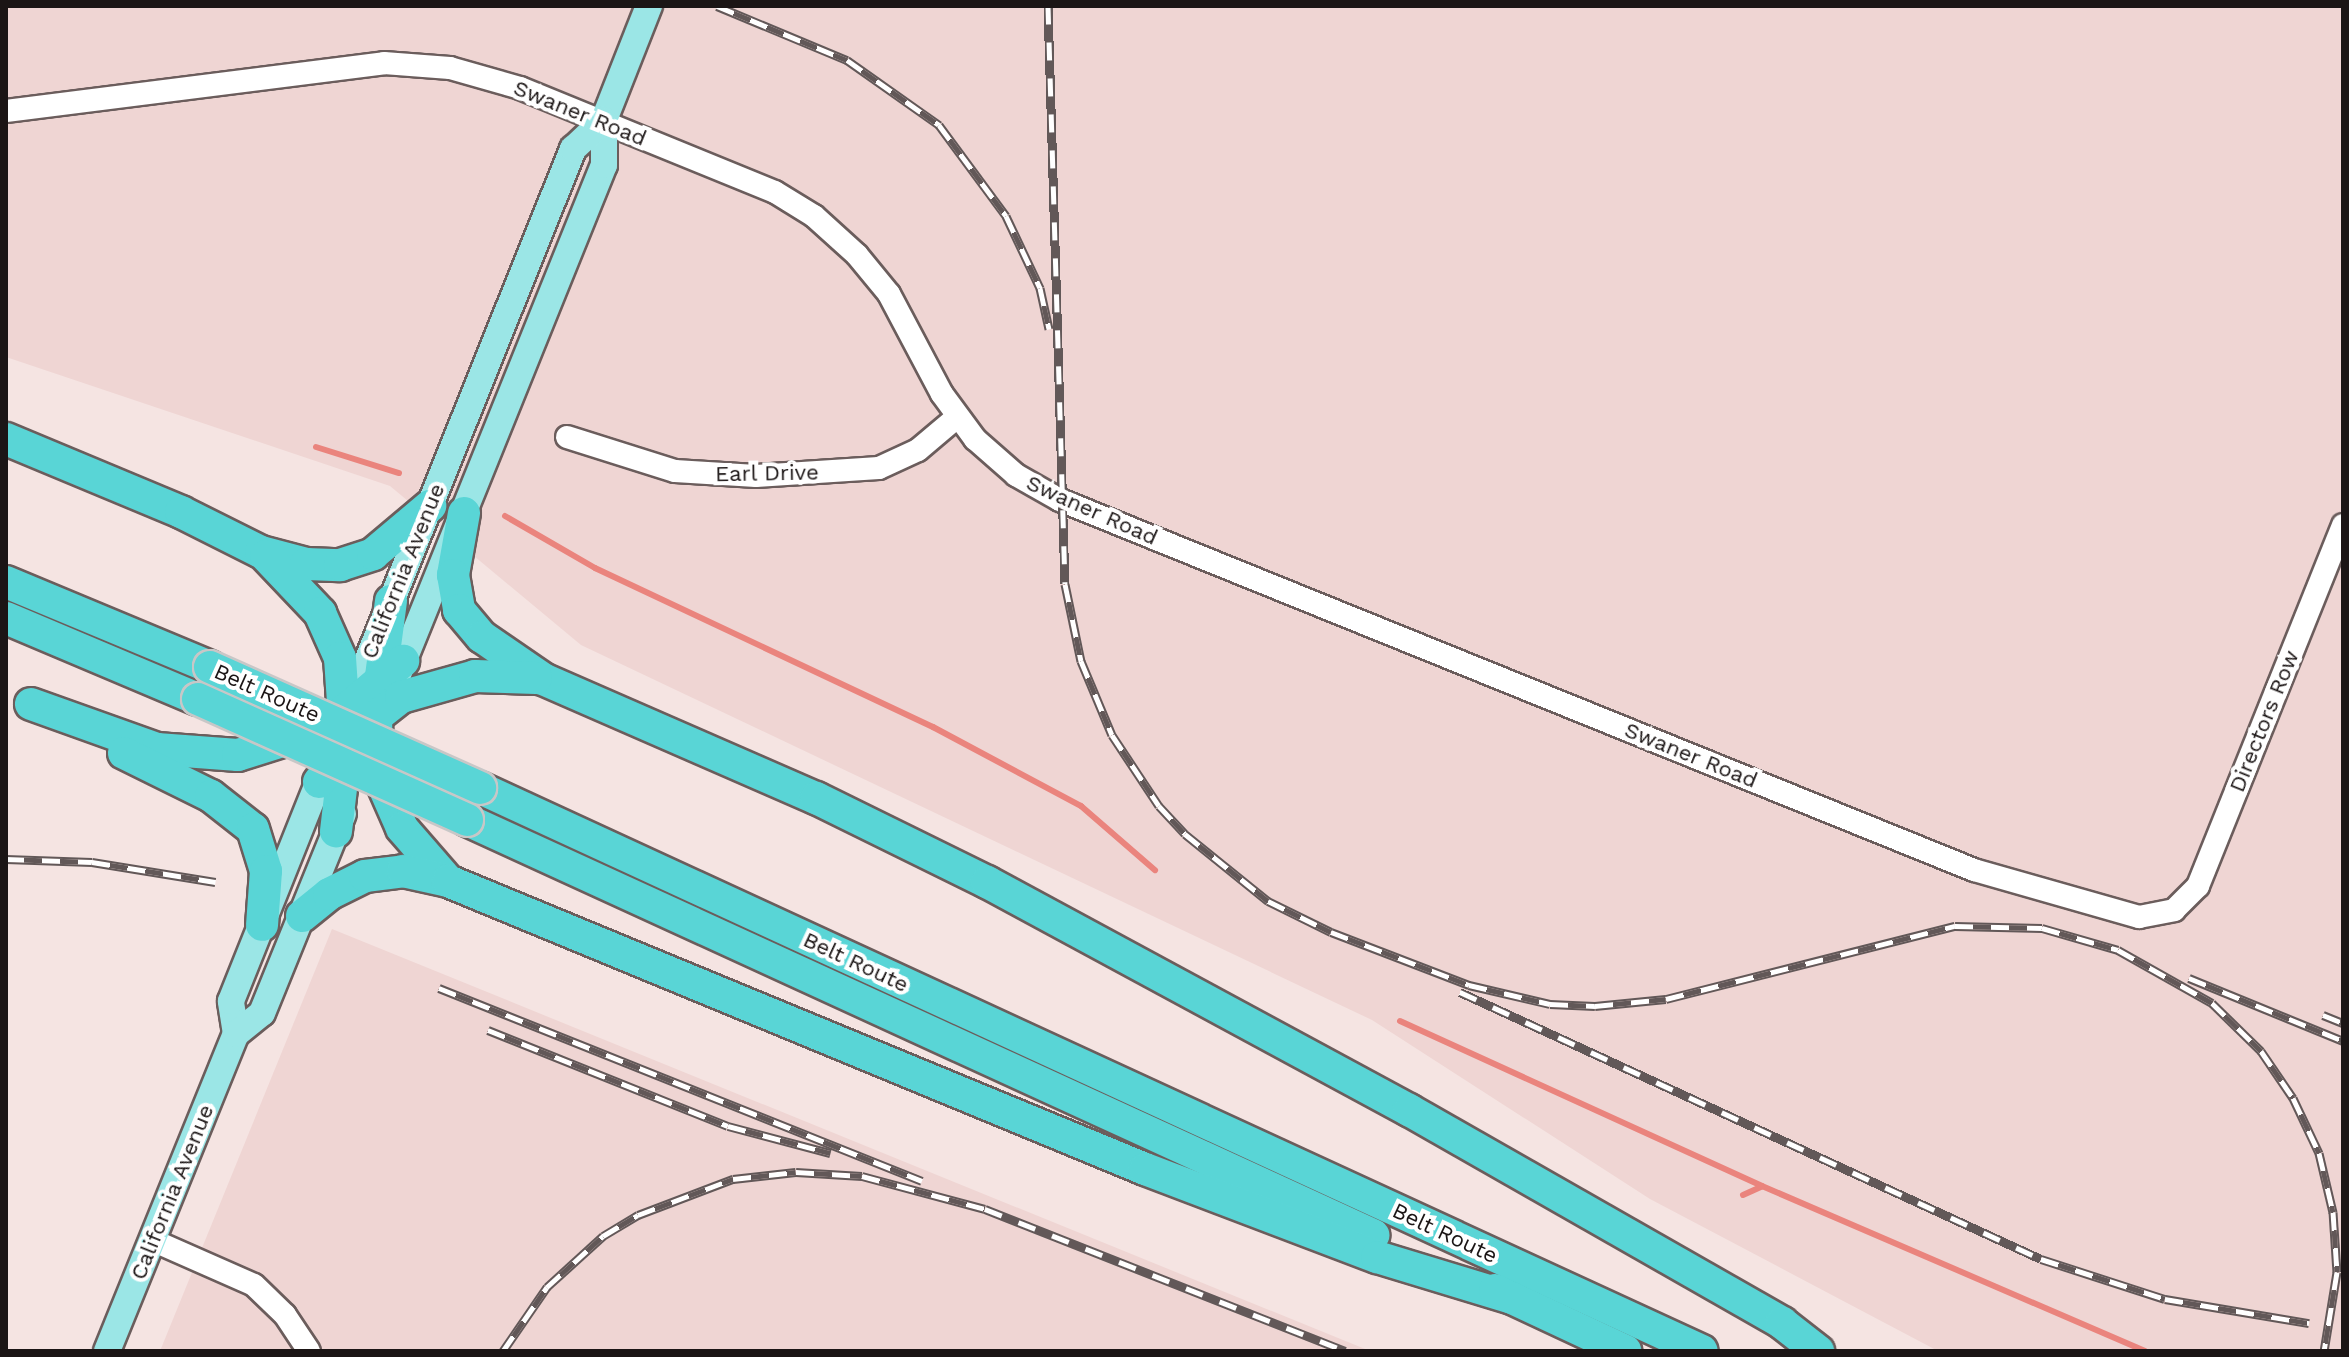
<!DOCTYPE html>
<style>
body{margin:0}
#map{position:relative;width:2349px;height:1357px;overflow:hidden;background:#f5e4e2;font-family:"Work Sans",sans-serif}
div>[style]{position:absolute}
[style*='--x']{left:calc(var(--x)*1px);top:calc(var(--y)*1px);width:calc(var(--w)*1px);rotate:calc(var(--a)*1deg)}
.built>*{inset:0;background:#efd5d3}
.stream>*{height:6px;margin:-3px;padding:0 3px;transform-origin:3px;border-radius:3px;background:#ea847d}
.roads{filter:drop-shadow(2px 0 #6b5d5c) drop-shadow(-2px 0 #6b5d5c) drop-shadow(0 2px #6b5d5c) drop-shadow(0 -2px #6b5d5c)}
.minor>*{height:22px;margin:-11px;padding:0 11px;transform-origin:11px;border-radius:11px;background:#fff}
.major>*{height:26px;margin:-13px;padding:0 13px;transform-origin:13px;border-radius:13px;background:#9be6e6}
.highway>*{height:32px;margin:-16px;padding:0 16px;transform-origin:16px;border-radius:16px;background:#59d5d6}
.rail>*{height:9px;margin-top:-4.5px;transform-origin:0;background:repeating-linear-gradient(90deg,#fff 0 18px,#625858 0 36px);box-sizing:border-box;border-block:2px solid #625858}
.bridges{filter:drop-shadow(2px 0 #c8c7c7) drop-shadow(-2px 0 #c8c7c7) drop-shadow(0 2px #c8c7c7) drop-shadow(0 -2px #c8c7c7)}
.highway-bridge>*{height:32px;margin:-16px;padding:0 16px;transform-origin:16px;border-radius:16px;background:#59d5d6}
span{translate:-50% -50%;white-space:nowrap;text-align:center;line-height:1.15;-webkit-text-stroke:8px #fff;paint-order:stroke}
.street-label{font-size:22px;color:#1b1515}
.frame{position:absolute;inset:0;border:8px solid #1b1515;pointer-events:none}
</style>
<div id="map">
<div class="built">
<div style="clip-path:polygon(6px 6px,2343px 6px,2343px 1351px,1938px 1351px,1650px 1199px,1372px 1020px,581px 645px,390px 486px,6px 357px)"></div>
<div style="clip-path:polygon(332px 929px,1370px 1351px,160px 1351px)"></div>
</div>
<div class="stream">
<div style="--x:316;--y:447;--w:87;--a:17.4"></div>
<div style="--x:505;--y:516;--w:104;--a:30"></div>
<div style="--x:595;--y:568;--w:374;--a:25.2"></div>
<div style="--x:933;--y:727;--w:168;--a:28.1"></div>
<div style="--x:1081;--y:806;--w:98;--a:40.9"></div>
<div style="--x:1400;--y:1021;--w:398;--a:24.5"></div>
<div style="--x:1762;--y:1186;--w:417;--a:23.3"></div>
<div style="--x:1743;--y:1195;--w:20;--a:-24"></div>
</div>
<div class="roads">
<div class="minor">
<div style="--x:6;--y:111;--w:381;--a:-7.2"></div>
<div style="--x:384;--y:63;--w:66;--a:4.3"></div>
<div style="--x:450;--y:68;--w:73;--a:15.9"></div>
<div style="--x:520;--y:88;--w:275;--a:22.2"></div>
<div style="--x:775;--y:192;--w:46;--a:31.6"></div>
<div style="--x:814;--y:216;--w:58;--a:42.2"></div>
<div style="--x:857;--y:255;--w:50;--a:50.6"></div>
<div style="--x:889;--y:294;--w:113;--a:62.1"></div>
<div style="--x:942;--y:394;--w:56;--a:53.7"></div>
<div style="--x:975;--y:439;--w:55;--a:41.3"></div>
<div style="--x:1016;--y:475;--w:51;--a:29.6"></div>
<div style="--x:1060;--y:500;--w:986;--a:22.04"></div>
<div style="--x:1974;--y:870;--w:172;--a:15.9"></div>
<div style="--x:2139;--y:917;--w:36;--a:-11"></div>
<div style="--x:2174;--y:910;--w:34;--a:-45"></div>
<div style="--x:2198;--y:886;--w:389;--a:-68.1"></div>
<div style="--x:567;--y:437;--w:113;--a:17.5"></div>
<div style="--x:675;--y:471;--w:81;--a:3.5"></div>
<div style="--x:756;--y:476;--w:123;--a:-3.7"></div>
<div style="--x:879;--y:468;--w:43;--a:-24.8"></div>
<div style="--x:918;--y:450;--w:51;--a:-40.2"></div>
<div style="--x:152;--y:1240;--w:111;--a:23.8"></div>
<div style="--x:254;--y:1285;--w:43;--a:44.1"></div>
<div style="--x:285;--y:1315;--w:43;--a:56.3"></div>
</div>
<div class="major">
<div style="--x:397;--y:677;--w:552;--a:-67.99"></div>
<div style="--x:604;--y:165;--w:45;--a:-90"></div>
<div style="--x:604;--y:120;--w:123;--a:-68.5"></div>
<div style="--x:348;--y:709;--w:604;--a:-68.11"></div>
<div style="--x:573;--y:149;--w:42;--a:-43.1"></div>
<div style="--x:236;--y:1034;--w:33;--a:-99"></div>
<div style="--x:231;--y:1001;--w:255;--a:-68.2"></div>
<div style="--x:107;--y:1351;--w:342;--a:-67.9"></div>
<div style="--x:236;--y:1034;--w:33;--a:-39"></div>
<div style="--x:262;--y:1013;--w:215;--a:-67.9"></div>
</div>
<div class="highway">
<div style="--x:6;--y:439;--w:190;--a:22.6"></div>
<div style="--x:181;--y:512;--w:89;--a:26.6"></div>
<div style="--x:261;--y:552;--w:47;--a:14.9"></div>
<div style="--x:306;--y:564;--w:34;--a:2"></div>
<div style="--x:340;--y:565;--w:35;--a:-18"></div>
<div style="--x:373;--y:554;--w:75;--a:-40.1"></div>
<div style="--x:464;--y:513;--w:63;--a:100.1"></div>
<div style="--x:453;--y:575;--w:36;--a:80"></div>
<div style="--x:459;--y:610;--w:35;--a:50"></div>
<div style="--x:482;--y:637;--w:74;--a:34.5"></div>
<div style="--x:543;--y:679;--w:298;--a:23.6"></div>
<div style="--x:816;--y:798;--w:191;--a:26.2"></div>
<div style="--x:987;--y:882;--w:480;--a:28.4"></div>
<div style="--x:1409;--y:1110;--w:430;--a:29.7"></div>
<div style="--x:1782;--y:1323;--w:46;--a:37.9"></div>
<div style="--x:266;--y:556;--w:79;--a:46.5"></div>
<div style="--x:320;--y:613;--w:49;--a:66"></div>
<div style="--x:340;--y:658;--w:88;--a:86.1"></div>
<div style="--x:346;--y:746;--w:86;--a:96.7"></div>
<div style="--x:6;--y:582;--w:221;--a:22.6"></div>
<div style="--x:391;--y:601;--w:114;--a:97.6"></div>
<div style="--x:376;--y:714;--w:57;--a:89"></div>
<div style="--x:377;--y:771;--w:62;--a:66.3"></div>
<div style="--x:402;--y:828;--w:70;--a:49"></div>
<div style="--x:6;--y:618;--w:208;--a:22.9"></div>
<div style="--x:31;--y:704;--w:134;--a:19.7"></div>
<div style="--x:157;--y:749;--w:81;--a:4.2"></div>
<div style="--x:238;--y:755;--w:90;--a:-17.4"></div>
<div style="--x:324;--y:728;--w:104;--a:-40.3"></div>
<div style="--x:124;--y:753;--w:97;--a:26.3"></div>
<div style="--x:211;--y:796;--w:53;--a:38.2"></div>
<div style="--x:253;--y:829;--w:44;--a:72.8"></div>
<div style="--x:266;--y:871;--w:54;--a:94.2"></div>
<div style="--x:319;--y:782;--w:64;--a:-52.6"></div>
<div style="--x:358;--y:731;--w:55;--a:-38.3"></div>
<div style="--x:401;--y:697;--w:77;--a:-15.8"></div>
<div style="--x:475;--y:676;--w:61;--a:1.9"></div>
<div style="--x:480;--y:788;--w:1345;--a:24.74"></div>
<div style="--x:467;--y:820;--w:997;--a:24.61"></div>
<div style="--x:302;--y:916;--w:35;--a:-39"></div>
<div style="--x:329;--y:894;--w:40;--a:-26.6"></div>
<div style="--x:365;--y:876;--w:38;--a:-7"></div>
<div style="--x:403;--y:871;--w:46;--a:12.5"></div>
<div style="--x:448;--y:881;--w:754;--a:22.45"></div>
<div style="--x:1145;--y:1169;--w:248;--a:20.8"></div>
<div style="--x:1377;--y:1257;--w:141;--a:16.9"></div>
<div style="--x:1495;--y:1290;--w:144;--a:25.1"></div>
</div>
</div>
<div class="rail">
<div style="--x:717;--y:6;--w:141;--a:22.6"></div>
<div style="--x:847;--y:60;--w:113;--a:35.2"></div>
<div style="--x:939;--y:125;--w:113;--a:53.6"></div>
<div style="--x:1006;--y:216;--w:80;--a:64.7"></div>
<div style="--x:1040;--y:288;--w:42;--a:77.6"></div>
<div style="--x:1048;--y:6;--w:578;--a:88.32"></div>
<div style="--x:1065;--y:584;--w:79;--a:78.3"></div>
<div style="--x:1081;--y:661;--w:80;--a:67.3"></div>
<div style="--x:1112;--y:735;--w:85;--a:56.5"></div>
<div style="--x:1159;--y:806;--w:38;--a:47"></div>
<div style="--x:1185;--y:834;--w:107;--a:38.9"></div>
<div style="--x:1268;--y:901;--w:70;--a:26.2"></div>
<div style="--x:1331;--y:932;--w:148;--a:21"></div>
<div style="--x:1469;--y:985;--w:83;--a:13.2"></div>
<div style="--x:1550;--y:1004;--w:45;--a:2.5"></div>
<div style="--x:1595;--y:1006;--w:71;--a:-5.6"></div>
<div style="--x:1666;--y:999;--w:298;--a:-14.2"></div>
<div style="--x:1955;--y:926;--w:87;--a:1.3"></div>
<div style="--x:2042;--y:928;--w:79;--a:16.1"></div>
<div style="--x:2118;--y:950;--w:108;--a:29.4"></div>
<div style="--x:2212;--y:1003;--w:69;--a:44.4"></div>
<div style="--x:2261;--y:1051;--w:57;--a:55.8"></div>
<div style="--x:2293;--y:1098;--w:61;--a:64.7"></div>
<div style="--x:2319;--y:1153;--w:61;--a:76.7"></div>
<div style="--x:2333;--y:1212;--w:60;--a:86.2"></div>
<div style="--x:2337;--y:1272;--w:80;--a:99.3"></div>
<div style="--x:6;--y:859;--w:86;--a:2"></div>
<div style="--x:92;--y:862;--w:125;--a:9.2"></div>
<div style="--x:2189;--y:978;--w:166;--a:22.2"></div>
<div style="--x:439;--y:988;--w:520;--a:21.78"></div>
<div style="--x:1460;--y:992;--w:639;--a:24.68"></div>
<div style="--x:2041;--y:1259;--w:130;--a:17.9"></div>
<div style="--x:2165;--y:1299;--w:146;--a:9.5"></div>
<div style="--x:2323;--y:1015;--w:22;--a:22"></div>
<div style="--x:488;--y:1030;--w:258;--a:21.8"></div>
<div style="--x:728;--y:1126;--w:106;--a:14.8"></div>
<div style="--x:503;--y:1351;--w:78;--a:-55.5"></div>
<div style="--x:547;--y:1287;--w:76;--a:-42.3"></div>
<div style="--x:603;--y:1236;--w:41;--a:-31"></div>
<div style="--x:638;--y:1215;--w:102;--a:-20.8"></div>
<div style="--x:733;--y:1179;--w:63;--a:-6.3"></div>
<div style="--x:796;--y:1172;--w:66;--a:3.5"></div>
<div style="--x:862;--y:1176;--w:127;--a:15"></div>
<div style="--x:985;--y:1209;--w:387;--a:21.5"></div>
</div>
<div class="bridges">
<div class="highway-bridge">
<div style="--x:210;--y:667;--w:296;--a:24.1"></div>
<div style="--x:198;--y:699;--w:295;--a:24.2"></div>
</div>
</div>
<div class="street-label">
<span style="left:580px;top:113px;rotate:22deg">Swaner Road</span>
<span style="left:767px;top:473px;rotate:-1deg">Earl Drive</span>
<span style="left:1092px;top:510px;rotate:24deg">Swaner Road</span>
<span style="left:403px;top:571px;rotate:-68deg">California Avenue</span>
<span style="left:267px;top:693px;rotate:24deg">Belt Route</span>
<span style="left:2264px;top:721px;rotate:-68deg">Directors Row</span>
<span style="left:1691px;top:755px;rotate:22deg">Swaner Road</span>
<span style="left:856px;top:962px;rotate:25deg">Belt Route</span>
<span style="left:172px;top:1192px;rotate:-68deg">California Avenue</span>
<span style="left:1445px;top:1233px;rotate:25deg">Belt Route</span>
</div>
<div class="frame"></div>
</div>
